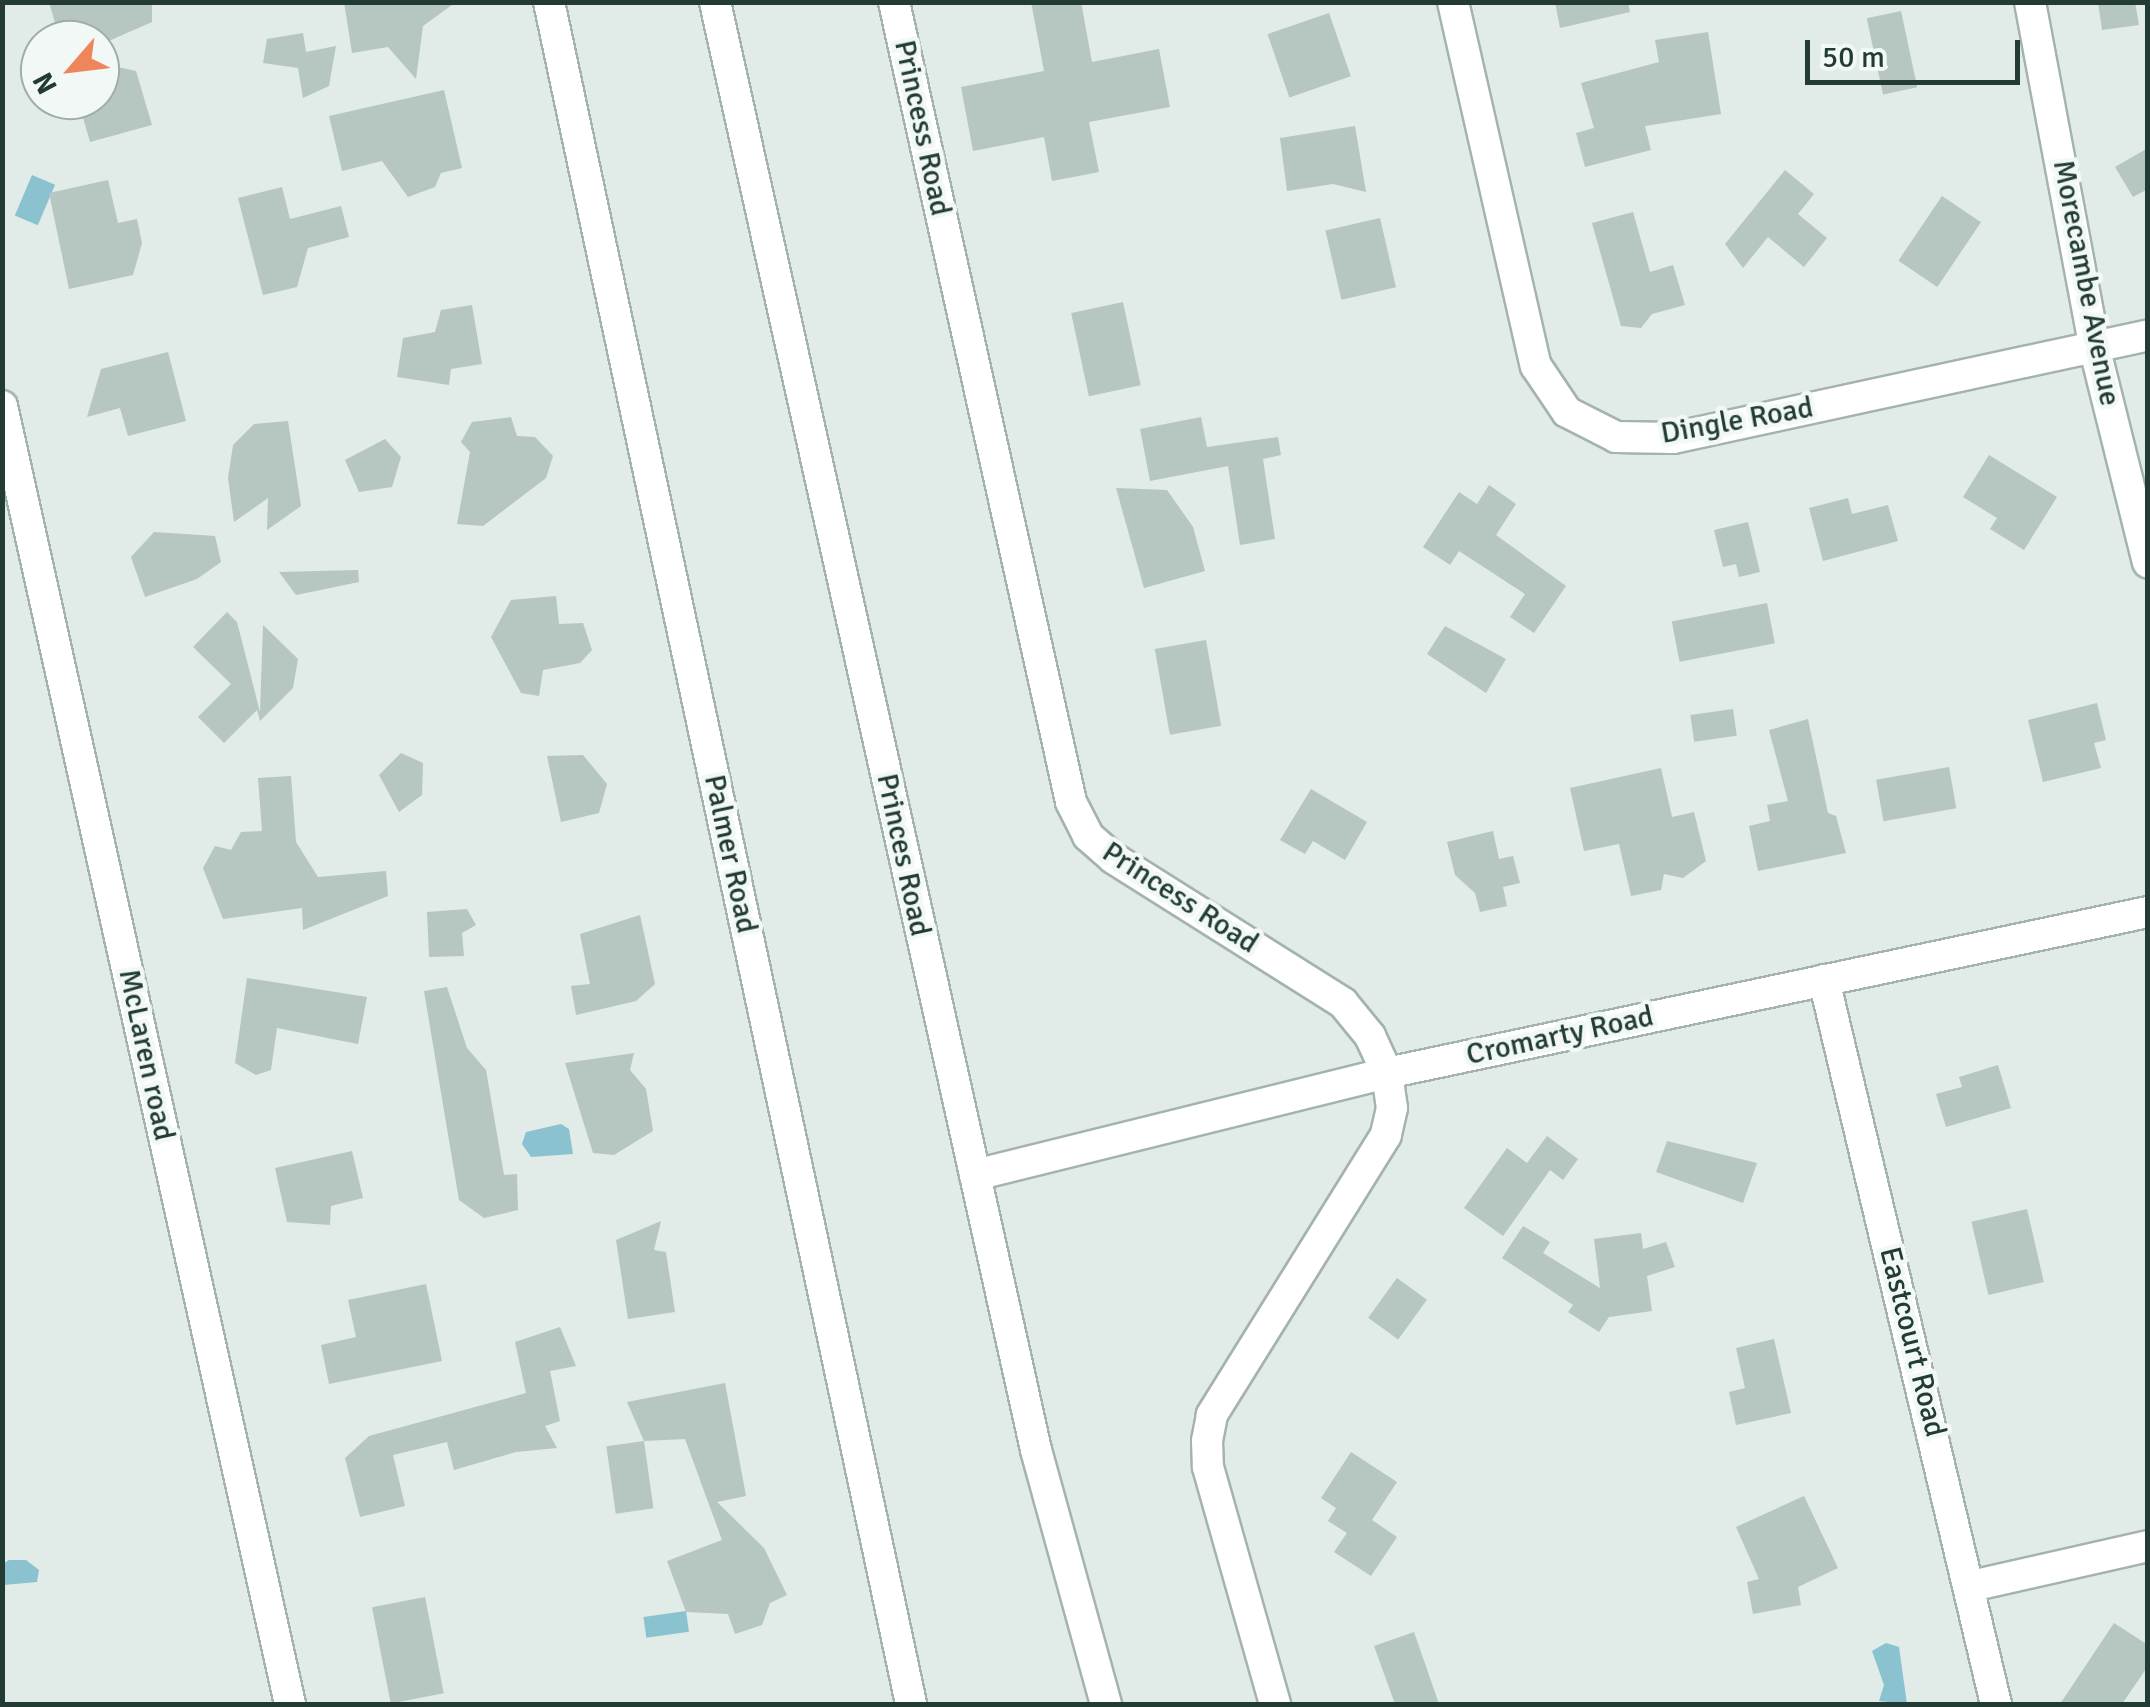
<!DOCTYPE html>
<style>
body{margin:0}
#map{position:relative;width:2150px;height:1707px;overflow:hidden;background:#e1ebe7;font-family:Signika,sans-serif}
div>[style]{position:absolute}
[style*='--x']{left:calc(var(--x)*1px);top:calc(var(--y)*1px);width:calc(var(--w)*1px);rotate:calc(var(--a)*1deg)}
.water>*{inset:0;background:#8ac2d0;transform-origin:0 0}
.building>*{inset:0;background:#b6c6c0;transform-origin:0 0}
.roads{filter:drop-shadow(2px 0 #a4b3ae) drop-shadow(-2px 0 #a4b3ae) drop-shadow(0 2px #a4b3ae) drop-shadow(0 -2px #a4b3ae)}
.street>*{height:30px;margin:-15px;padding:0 15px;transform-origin:15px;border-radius:15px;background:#fff}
.secondary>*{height:30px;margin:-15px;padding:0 15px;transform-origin:15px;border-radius:15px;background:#fff}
span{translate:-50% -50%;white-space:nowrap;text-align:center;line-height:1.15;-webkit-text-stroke:9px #f1f8f5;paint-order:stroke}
.street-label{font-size:30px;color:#223c35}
.frame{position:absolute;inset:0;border:5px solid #223c35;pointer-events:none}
.north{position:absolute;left:20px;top:20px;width:100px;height:100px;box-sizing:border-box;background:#f1f8f5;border:2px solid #9eada8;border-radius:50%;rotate:242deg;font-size:28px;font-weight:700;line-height:40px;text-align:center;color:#223c35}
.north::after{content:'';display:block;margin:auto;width:35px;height:45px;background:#ef855b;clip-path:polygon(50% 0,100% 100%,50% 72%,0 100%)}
.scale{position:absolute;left:1805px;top:40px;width:215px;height:45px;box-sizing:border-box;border:5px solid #223c35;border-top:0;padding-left:12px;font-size:30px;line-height:35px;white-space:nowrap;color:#223c35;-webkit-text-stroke:8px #f1f8f5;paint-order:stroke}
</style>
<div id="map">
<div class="water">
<div style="left:32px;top:175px;width:25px;height:44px;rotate:23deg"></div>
<div style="clip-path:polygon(561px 1124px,569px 1129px,573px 1154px,531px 1157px,522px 1144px,526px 1132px)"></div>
<div style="clip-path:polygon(9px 1560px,26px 1560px,39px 1570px,37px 1582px,3px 1585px,3px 1564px)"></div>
<div style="left:686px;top:1611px;width:21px;height:43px;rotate:82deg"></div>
<div style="clip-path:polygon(1886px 1643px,1899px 1647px,1907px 1704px,1879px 1701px,1884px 1685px,1872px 1651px)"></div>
</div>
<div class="building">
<div style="clip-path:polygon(49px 2px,152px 2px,152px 22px,111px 40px,60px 40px)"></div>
<div style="clip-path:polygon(344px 2px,456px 2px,423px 26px,416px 79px,388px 47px,352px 53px)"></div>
<div style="clip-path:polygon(1031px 2px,1081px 2px,1092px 62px,1159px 49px,1170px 107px,1089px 122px,1099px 172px,1052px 181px,1044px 137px,973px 151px,961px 87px,1044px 71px)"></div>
<div style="clip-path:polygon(1555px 2px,1628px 2px,1630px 12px,1560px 28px)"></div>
<div style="clip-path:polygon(2098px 2px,2135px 2px,2139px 25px,2102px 30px)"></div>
<div style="left:1901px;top:11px;width:78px;height:35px;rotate:78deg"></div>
<div style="left:1329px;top:13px;width:67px;height:65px;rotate:71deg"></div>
<div style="clip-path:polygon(1708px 32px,1721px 114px,1645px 126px,1651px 150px,1585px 167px,1576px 133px,1594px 128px,1581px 83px,1659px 62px,1655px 40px)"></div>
<div style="clip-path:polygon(303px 33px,306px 52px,336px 46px,329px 86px,303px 98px,298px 68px,263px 63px,267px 39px)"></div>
<div style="clip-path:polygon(100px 63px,136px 71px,152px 125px,90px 142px,78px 100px,100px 100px)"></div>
<div style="clip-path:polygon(444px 90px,462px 168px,441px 173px,435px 187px,408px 197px,382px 161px,342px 171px,329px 116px)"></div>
<div style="clip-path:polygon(1355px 126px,1366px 192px,1333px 184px,1287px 191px,1280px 138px)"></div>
<div style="clip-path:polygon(2148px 148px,2148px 189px,2133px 197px,2115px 167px)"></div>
<div style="clip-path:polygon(1785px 170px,1814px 194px,1798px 214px,1827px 238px,1804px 267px,1768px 237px,1743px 268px,1725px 244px)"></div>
<div style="clip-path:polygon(108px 180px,118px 223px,137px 219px,142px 243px,133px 275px,69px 289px,49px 193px)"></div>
<div style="clip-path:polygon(282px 187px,290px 219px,341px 206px,349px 237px,308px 248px,297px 287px,263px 295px,238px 198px)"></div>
<div style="left:1942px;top:196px;width:47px;height:78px;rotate:34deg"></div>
<div style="clip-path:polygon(1633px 212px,1650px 272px,1673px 265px,1685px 305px,1652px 314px,1641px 328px,1621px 326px,1592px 223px)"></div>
<div style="left:1380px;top:218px;width:71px;height:56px;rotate:77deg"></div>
<div style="left:1123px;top:302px;width:85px;height:53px;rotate:78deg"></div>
<div style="clip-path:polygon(472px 305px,482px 364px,451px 369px,449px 385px,397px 377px,403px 338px,435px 332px,441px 310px)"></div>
<div style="clip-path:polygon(168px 352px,186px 421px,128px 436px,120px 408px,87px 417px,101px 369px)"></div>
<div style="clip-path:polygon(511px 417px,517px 436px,535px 437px,553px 456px,546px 478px,483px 526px,457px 524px,470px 452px,461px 442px,472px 422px)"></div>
<div style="clip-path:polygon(1201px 417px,1207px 447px,1278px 437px,1281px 455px,1263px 459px,1275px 539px,1240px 545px,1228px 466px,1150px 481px,1140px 429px)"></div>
<div style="clip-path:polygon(288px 421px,301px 506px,267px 530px,268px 498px,234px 522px,228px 478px,233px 445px,254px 424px)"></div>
<div style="clip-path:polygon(385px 439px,401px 457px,392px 487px,359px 492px,345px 460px)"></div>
<div style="clip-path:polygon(1989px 455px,2057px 497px,2024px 550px,1990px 529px,1997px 518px,1963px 497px)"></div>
<div style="clip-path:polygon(1489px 485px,1516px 504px,1496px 535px,1566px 586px,1534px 633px,1510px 617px,1525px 594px,1459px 551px,1450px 565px,1423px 547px,1459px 492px,1477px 504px)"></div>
<div style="clip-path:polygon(1116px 488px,1167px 490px,1193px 527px,1205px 571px,1144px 588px)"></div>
<div style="clip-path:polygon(1848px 498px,1852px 514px,1888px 505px,1898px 541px,1823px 561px,1809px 508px)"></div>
<div style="clip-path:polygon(1748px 522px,1760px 572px,1739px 577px,1736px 564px,1723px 567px,1714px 530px)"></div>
<div style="clip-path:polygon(154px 532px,215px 536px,221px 562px,197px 579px,145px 597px,131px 557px)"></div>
<div style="clip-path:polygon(358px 570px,359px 582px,296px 595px,279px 572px)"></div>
<div style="clip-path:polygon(556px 596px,559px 624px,583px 623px,592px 650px,580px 663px,543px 670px,539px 696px,521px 693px,491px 637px,511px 600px)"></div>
<div style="left:1767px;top:603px;width:41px;height:97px;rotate:79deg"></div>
<div style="clip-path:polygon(227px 612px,237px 622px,260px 712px,263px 625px,298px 659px,293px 688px,260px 721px,257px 710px,224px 743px,198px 717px,231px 684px,193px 647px)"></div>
<div style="clip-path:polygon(1445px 626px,1506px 659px,1486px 693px,1427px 654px)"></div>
<div style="left:1206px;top:640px;width:87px;height:52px;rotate:80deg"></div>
<div style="clip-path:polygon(2097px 703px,2106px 740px,2094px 743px,2101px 768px,2043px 782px,2028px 720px)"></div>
<div style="left:1733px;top:709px;width:27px;height:43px;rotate:82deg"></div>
<div style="clip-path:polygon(1808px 719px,1828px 813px,1836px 816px,1846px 853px,1758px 871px,1749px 826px,1770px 821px,1767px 805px,1788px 801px,1769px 730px)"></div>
<div style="clip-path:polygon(401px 753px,423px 763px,422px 795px,399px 812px,379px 775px)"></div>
<div style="clip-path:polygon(583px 755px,607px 784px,599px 813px,561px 822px,547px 756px)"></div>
<div style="left:1949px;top:767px;width:42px;height:74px;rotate:80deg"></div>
<div style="clip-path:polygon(1661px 768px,1672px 817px,1694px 812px,1706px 861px,1683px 878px,1664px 874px,1661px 890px,1631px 896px,1619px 844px,1584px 851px,1570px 788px)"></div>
<div style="clip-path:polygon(291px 776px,296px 842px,318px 877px,386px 871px,388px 896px,303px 930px,302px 908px,223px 919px,203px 868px,215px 846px,231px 850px,241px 832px,262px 831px,258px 778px)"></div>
<div style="clip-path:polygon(1311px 789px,1367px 822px,1345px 860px,1313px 841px,1305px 854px,1280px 840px)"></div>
<div style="clip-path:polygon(1493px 831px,1499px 859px,1513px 856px,1520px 883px,1503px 887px,1507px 906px,1480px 912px,1475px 893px,1455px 875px,1447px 842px)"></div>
<div style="clip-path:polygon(467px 909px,476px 925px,462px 933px,464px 956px,429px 957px,427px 912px)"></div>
<div style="clip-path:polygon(640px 915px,655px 984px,636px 1001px,576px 1015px,571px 986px,590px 984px,580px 934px)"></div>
<div style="clip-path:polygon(247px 978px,367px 997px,358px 1044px,277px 1028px,271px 1070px,256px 1075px,235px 1063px)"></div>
<div style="clip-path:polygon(447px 987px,467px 1048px,486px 1070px,504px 1175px,517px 1174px,518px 1210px,484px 1218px,459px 1200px,424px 991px)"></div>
<div style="clip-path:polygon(634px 1053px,630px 1070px,646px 1089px,653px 1131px,614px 1155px,593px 1153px,565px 1063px)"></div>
<div style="clip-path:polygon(1998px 1065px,2011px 1108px,1946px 1127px,1936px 1094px,1962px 1087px,1959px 1077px)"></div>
<div style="clip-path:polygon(1547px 1136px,1578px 1159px,1563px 1180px,1550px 1170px,1503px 1236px,1464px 1208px,1507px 1148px,1527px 1163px)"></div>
<div style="clip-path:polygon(1667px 1141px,1757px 1163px,1743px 1203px,1656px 1172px)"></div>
<div style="clip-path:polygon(352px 1151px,363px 1198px,331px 1206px,330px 1225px,287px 1222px,275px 1168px)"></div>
<div style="left:2027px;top:1209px;width:75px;height:57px;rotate:77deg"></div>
<div style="clip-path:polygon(661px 1221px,654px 1250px,666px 1252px,675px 1312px,628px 1319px,616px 1240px)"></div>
<div style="clip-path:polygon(1523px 1226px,1550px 1242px,1543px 1253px,1600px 1288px,1594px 1239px,1641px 1233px,1643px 1249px,1666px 1242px,1675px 1267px,1647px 1276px,1652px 1311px,1609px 1317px,1599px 1332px,1568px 1312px,1573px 1305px,1502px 1258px)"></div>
<div style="left:1397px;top:1278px;width:37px;height:49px;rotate:36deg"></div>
<div style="clip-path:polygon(426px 1284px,442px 1361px,329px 1384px,321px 1345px,356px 1337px,348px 1300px)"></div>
<div style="clip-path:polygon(560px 1327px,576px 1366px,550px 1371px,560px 1421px,545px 1426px,557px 1448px,516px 1452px,454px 1470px,447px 1442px,393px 1455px,405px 1506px,360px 1517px,345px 1458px,369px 1436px,526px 1393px,515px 1342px)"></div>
<div style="clip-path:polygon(1774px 1339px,1791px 1413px,1736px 1425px,1729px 1392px,1745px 1388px,1736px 1348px)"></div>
<div style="clip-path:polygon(725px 1383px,746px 1496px,717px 1502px,764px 1548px,787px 1595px,770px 1603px,762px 1625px,735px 1634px,728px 1614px,686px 1612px,667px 1561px,722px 1540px,685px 1439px,644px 1441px,627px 1402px)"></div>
<div style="left:644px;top:1441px;width:68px;height:38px;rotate:82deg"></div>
<div style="clip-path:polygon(1351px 1452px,1397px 1482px,1372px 1520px,1397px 1537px,1371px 1576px,1334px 1552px,1347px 1533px,1328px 1521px,1336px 1508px,1321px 1498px)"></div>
<div style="clip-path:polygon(1804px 1496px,1838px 1568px,1798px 1587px,1801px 1605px,1753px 1614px,1747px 1582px,1759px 1579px,1736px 1527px)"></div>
<div style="left:425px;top:1597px;width:98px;height:54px;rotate:79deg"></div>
<div style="clip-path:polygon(2114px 1623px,2148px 1645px,2148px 1666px,2122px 1704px,2060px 1704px)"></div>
<div style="clip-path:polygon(1414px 1632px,1439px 1704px,1395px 1704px,1374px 1646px)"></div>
</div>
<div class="roads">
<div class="street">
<div style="--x:549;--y:2;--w:1740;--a:77.99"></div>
<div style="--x:894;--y:2;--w:819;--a:77.52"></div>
<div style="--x:1071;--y:802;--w:38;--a:63"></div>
<div style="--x:1088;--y:836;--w:33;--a:41"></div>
<div style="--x:1113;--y:858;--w:272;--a:32.2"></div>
<div style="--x:1343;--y:1003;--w:43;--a:50.7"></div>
<div style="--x:1370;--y:1036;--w:41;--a:65.3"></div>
<div style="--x:1387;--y:1073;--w:35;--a:82"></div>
<div style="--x:1392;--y:1108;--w:28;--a:103"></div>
<div style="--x:1386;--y:1135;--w:330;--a:121.9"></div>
<div style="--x:1212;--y:1415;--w:26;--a:101"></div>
<div style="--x:1207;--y:1441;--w:26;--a:88"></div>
<div style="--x:1208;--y:1467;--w:246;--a:74.2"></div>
<div style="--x:1453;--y:2;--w:373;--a:77.2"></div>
<div style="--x:1536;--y:366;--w:55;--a:56"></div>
<div style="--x:1567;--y:412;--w:55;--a:27"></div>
<div style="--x:1616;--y:437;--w:57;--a:1"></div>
<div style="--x:1673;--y:438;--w:486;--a:-12.2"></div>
<div style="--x:2030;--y:2;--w:354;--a:79.4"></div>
<div style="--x:2095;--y:350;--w:219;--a:76"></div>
<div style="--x:2;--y:406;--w:1330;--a:77.49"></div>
<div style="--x:1824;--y:980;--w:744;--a:76.64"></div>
<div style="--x:975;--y:1175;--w:424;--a:-13.9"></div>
<div style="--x:1387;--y:1073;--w:778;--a:-11.95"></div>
<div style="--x:1971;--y:1586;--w:181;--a:-12.7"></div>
</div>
<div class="secondary">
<div style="--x:715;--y:2;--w:1483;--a:77.5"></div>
<div style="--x:1036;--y:1450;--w:263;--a:74.6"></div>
</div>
</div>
<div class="street-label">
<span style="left:922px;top:128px;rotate:78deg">Princess Road</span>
<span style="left:2086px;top:283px;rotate:79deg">Morecambe Avenue</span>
<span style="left:1737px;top:421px;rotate:-10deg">Dingle Road</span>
<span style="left:730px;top:854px;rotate:78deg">Palmer Road</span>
<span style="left:903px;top:855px;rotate:78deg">Princes Road</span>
<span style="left:1180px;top:898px;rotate:33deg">Princess Road</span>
<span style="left:1560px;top:1036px;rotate:-12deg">Cromarty Road</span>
<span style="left:146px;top:1055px;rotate:78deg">McLaren road</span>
<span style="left:1912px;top:1342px;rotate:76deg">Eastcourt Road</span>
</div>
<div class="frame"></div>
<div class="north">N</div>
<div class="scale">50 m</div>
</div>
